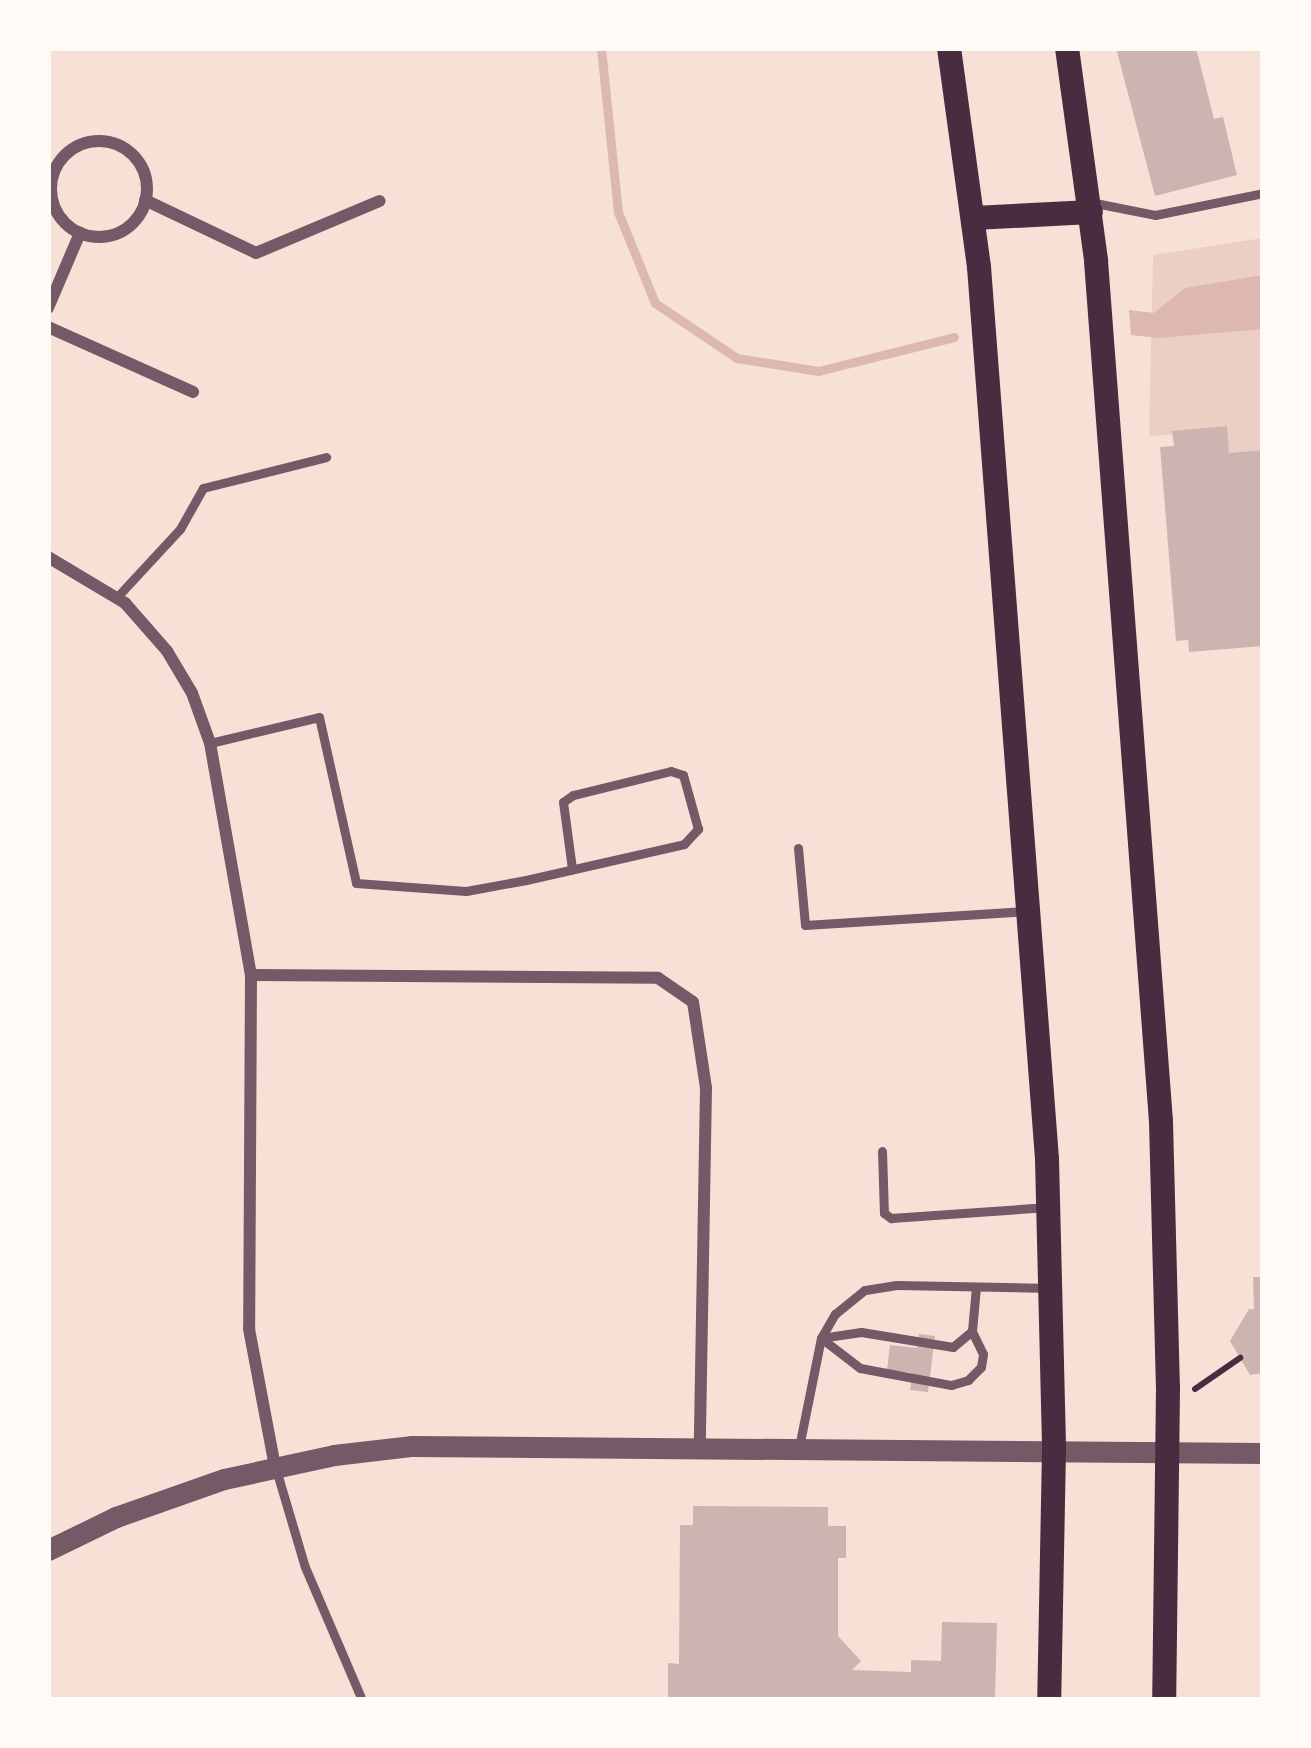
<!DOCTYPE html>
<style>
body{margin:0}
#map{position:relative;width:1311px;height:1748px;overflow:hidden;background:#f7e1d7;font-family:"Golos Text",sans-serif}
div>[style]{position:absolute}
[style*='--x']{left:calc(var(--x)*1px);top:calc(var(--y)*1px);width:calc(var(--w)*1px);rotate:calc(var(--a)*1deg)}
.green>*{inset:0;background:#ebcfc5}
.water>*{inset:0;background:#dcb8b0}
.stream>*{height:9px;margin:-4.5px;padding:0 4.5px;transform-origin:4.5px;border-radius:4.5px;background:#dcb8b0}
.building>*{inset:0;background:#ccb4b1}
.path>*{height:6px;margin:-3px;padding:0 3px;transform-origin:3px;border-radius:3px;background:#4a2c40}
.service>*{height:9px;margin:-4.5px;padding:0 4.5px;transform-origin:4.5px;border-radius:4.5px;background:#755966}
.minor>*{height:12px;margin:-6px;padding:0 6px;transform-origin:6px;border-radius:6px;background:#755966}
.minor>.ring{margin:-6px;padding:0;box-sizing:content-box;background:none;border:12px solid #755966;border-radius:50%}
.tertiary>*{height:21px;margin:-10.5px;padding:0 10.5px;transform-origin:10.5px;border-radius:10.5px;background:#755966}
.secondary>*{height:24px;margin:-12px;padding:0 12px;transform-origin:12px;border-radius:12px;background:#4a2c40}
span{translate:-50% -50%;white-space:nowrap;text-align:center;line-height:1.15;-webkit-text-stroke:10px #fffaf5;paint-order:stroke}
.frame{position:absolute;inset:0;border:51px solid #fffaf5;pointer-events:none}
</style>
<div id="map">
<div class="green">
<div style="clip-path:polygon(1263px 238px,1263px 466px,1261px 450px,1229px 453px,1226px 427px,1149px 437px,1153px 255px)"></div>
</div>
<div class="water">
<div style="clip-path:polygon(1263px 275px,1263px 329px,1158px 338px,1131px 335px,1129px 310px,1154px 313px,1185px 288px)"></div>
</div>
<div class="stream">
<div style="--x:601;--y:48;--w:165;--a:84.1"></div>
<div style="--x:618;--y:212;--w:98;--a:67.9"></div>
<div style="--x:655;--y:303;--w:99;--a:33.9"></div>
<div style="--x:737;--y:358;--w:82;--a:9.1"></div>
<div style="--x:818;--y:371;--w:140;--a:-14"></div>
</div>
<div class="building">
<div style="clip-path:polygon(1116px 48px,1196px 48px,1214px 119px,1223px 117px,1237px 175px,1155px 196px)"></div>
<div style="clip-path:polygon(1227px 426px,1229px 453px,1262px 450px,1263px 646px,1189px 652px,1188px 640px,1176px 641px,1160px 447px,1174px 446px,1172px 431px)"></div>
<div style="clip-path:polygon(1253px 1277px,1263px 1277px,1263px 1373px,1250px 1375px,1230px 1341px,1249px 1309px,1254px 1309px)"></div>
<div style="clip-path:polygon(919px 1334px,935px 1336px,928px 1392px,910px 1390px,913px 1373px,887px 1370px,890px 1345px,917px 1348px)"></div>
<div style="clip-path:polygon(693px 1506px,828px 1507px,828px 1526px,846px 1526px,846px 1558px,838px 1558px,838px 1636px,861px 1661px,852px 1670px,911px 1672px,911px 1660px,941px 1661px,942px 1622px,997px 1623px,995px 1700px,668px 1700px,668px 1663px,679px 1664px,680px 1525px,693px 1525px)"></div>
</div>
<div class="path">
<div style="--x:1195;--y:1389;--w:55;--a:-34.6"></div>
</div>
<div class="service">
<div style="--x:1090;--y:202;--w:66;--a:11.3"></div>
<div style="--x:1155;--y:215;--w:110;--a:-11.5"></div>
<div style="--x:117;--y:597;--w:93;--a:-47.2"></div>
<div style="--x:180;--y:529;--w:47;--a:-60.7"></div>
<div style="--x:203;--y:488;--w:127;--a:-14.1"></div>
<div style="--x:210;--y:743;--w:112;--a:-13.4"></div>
<div style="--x:319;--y:717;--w:170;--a:77.4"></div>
<div style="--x:356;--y:883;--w:110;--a:4.2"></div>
<div style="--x:466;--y:891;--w:61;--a:-10.4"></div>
<div style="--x:526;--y:880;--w:162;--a:-12.8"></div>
<div style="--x:684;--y:844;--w:21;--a:-47"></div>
<div style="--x:698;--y:829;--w:56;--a:-105.5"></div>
<div style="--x:683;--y:775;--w:13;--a:-162"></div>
<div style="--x:671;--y:771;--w:101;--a:166.2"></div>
<div style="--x:573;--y:795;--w:12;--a:145"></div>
<div style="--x:563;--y:802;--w:68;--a:82.3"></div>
<div style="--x:798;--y:848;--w:77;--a:84.8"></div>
<div style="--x:805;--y:925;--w:223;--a:-3.6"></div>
<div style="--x:882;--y:1151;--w:62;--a:88.2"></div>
<div style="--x:884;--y:1213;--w:9;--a:36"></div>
<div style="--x:891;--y:1218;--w:157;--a:-4"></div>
<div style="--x:972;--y:1331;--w:25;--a:140"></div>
<div style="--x:953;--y:1347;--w:93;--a:-170.7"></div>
<div style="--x:861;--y:1332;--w:40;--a:171.5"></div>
<div style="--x:821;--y:1338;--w:49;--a:37.6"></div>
<div style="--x:860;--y:1368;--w:93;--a:10.6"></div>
<div style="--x:951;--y:1385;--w:18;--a:-16"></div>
<div style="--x:968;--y:1380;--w:18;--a:-45"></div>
<div style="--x:981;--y:1367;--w:13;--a:-81"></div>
<div style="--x:983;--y:1354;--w:25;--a:-116"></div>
<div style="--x:972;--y:1331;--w:44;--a:-84.8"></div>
<div style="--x:799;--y:1447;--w:111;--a:-78.6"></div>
<div style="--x:821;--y:1338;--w:28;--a:-60"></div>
<div style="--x:835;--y:1314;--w:38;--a:-39"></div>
<div style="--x:865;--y:1290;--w:32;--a:-9"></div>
<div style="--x:897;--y:1285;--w:153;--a:1.1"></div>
<div style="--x:275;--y:1466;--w:105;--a:73.5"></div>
<div style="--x:305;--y:1567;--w:145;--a:66.8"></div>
</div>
<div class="minor">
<div class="ring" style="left:51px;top:141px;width:84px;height:84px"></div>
<div style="--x:145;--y:200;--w:123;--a:25.5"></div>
<div style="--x:256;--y:253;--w:134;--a:-22.8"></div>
<div style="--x:48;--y:308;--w:82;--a:-66.9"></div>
<div style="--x:48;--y:327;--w:159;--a:24.1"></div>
<div style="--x:48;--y:557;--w:90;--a:30.9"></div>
<div style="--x:125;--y:603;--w:64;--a:48.8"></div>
<div style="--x:167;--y:651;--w:49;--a:59.2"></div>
<div style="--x:192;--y:693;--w:53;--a:70.2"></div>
<div style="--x:210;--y:743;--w:236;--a:80"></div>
<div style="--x:251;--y:975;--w:354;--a:90.3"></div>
<div style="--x:249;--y:1329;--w:139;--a:79.3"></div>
<div style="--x:251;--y:975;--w:407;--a:0.4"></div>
<div style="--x:658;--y:978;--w:42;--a:34.4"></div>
<div style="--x:693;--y:1002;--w:87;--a:81.4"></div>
<div style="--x:706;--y:1088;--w:358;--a:91"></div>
</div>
<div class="tertiary">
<div style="--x:48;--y:1550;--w:76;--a:-25.9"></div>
<div style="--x:116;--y:1517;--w:114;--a:-19.4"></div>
<div style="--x:224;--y:1479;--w:113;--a:-12.3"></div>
<div style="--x:334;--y:1455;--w:79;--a:-6.6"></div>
<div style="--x:412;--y:1446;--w:851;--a:0.47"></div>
</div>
<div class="secondary">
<div style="--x:949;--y:48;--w:221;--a:82.2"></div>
<div style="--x:979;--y:267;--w:895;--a:85.64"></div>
<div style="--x:1047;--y:1159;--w:291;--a:88.6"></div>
<div style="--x:1054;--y:1450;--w:250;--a:91.1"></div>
<div style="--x:1067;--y:48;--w:215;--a:82.2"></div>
<div style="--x:1096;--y:261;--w:863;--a:85.68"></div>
<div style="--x:1161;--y:1122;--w:267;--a:88.5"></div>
<div style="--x:1168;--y:1389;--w:311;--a:90.7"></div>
<div style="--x:974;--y:218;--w:117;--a:-2.9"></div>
</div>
<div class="frame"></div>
</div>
